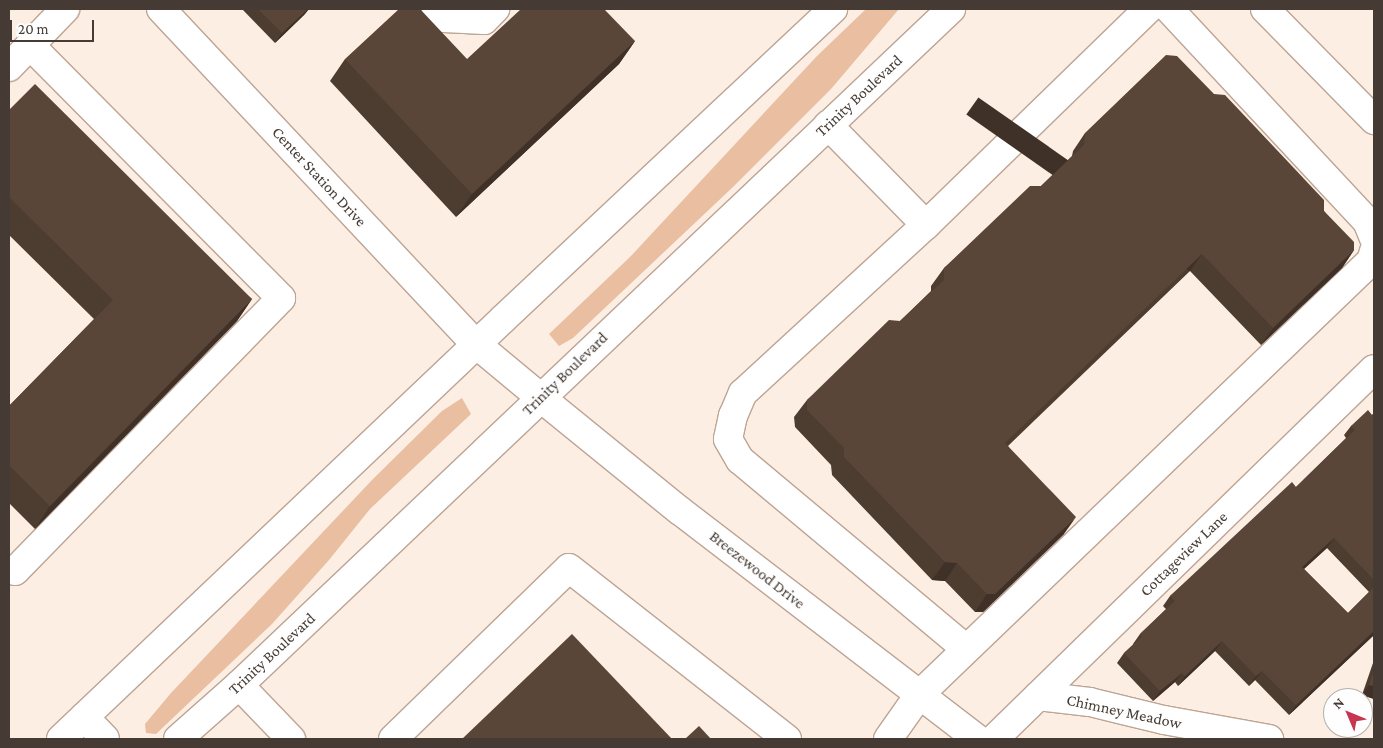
<!DOCTYPE html>
<style>
body{margin:0}
#map{position:relative;width:1383px;height:748px;overflow:hidden;background:#fdeee4;font-family:"Crimson Pro",serif}
div>[style]{position:absolute}
[style*='--x']{left:calc(var(--x)*1px);top:calc(var(--y)*1px);width:calc(var(--w)*1px);rotate:calc(var(--a)*1deg)}
.green>*{inset:0;background:#e9bea1}
.roads{filter:drop-shadow(1px 0 #bca595) drop-shadow(-1px 0 #bca595) drop-shadow(0 1px #bca595) drop-shadow(0 -1px #bca595)}
.minor>*{height:28px;margin:-14px;padding:0 14px;transform-origin:14px;border-radius:14px;background:#fff}
.major>*{height:28px;margin:-14px;padding:0 14px;transform-origin:14px;border-radius:14px;background:#fff}
.wall>*{inset:0;background:#4d3c30}
.shaded-wall>*{inset:0;background:#3f3127;transform-origin:0 0}
.building>*{inset:0;background:#5a4638}
span{translate:-50% -50%;white-space:nowrap;text-align:center;line-height:1.15;-webkit-text-stroke:5px #fefefe;paint-order:stroke}
.street-label{font-size:16px;color:#453b34}
.frame{position:absolute;inset:0;border:10px solid #453b34;pointer-events:none}
.north{position:absolute;left:1323px;top:688px;width:50px;height:50px;box-sizing:border-box;background:#fefefe;border:1px solid #b4b0ad;border-radius:50%;rotate:315deg;font-size:14px;font-weight:700;line-height:20px;text-align:center;color:#453b34}
.north::after{content:'';display:block;margin:auto;width:18px;height:22px;background:#c63650;clip-path:polygon(50% 0,100% 100%,50% 72%,0 100%)}
.scale{position:absolute;left:10px;top:20px;width:84px;height:22px;box-sizing:border-box;border:2px solid #453b34;border-top:0;padding-left:6px;font-size:15px;line-height:18px;white-space:nowrap;color:#453b34;-webkit-text-stroke:4px #fefefe;paint-order:stroke}
</style>
<div id="map">
<div class="green">
<div style="clip-path:polygon(866px 9px,899px 9px,831px 89px,733px 187px,573px 338px,559px 346px,549px 334px,630px 257px,817px 56px)"></div>
<div style="clip-path:polygon(462px 398px,471px 414px,370px 509px,329px 560px,272px 624px,156px 734px,146px 733px,145px 724px,171px 693px,372px 480px,442px 411px)"></div>
</div>
<div class="roads">
<div class="minor">
<div style="--x:161;--y:9;--w:460;--a:46.8"></div>
<div style="--x:436;--y:9;--w:12;--a:48"></div>
<div style="--x:444;--y:18;--w:40;--a:2.9"></div>
<div style="--x:484;--y:20;--w:16;--a:-45"></div>
<div style="--x:1169;--y:9;--w:290;--a:47"></div>
<div style="--x:1367;--y:221;--w:18;--a:68"></div>
<div style="--x:1265;--y:9;--w:156;--a:45.5"></div>
<div style="--x:9;--y:67;--w:81;--a:-46"></div>
<div style="--x:828;--y:125;--w:140;--a:45.6"></div>
<div style="--x:541;--y:398;--w:178;--a:39.1"></div>
<div style="--x:679;--y:510;--w:376;--a:37.5"></div>
<div style="--x:15;--y:571;--w:381;--a:-45.7"></div>
<div style="--x:281;--y:298;--w:356;--a:-134.8"></div>
<div style="--x:965;--y:648;--w:293;--a:-140.1"></div>
<div style="--x:740;--y:460;--w:24;--a:-120"></div>
<div style="--x:728;--y:439;--w:24;--a:-78"></div>
<div style="--x:733;--y:416;--w:25;--a:-67"></div>
<div style="--x:743;--y:393;--w:248;--a:-42.6"></div>
<div style="--x:926;--y:225;--w:310;--a:-44.2"></div>
<div style="--x:239;--y:685;--w:75;--a:46.1"></div>
<div style="--x:1038;--y:696;--w:52;--a:6.6"></div>
<div style="--x:1090;--y:702;--w:76;--a:13.7"></div>
<div style="--x:1164;--y:720;--w:107;--a:10.3"></div>
<div style="--x:393;--y:739;--w:245;--a:-44.2"></div>
<div style="--x:569;--y:568;--w:277;--a:38.1"></div>
<div style="--x:888;--y:739;--w:54;--a:-54.8"></div>
<div style="--x:919;--y:695;--w:627;--a:-43.84"></div>
<div style="--x:1371;--y:261;--w:10;--a:-73"></div>
<div style="--x:994;--y:739;--w:530;--a:-44.24"></div>
</div>
<div class="major">
<div style="--x:476;--y:344;--w:85;--a:39.7"></div>
<div style="--x:84;--y:717;--w:30;--a:46"></div>
<div style="--x:61;--y:739;--w:610;--a:-43.54"></div>
<div style="--x:503;--y:319;--w:453;--a:-43.2"></div>
<div style="--x:178;--y:739;--w:81;--a:-41.5"></div>
<div style="--x:239;--y:685;--w:982;--a:-43.51"></div>
</div>
</div>
<div class="wall">
<div style="clip-path:polygon(242px 9px,309px 9px,304px 15px,275px 43px)"></div>
<div style="clip-path:polygon(635px 41px,619px 64px,456px 217px,330px 81px,345px 59px,467px 59px)"></div>
<div style="clip-path:polygon(9px 110px,252px 299px,237px 321px,35px 529px,9px 503px,9px 406px,94px 319px,9px 235px)"></div>
<div style="clip-path:polygon(1085px 133px,1324px 211px,1354px 250px,1342px 268px,1261px 345px,1190px 271px,1008px 446px,1064px 534px,983px 612px,975px 612px,945px 581px,932px 580px,832px 475px,831px 465px,795px 427px,794px 417px,807px 400px,900px 321px,931px 291px,931px 286px,944px 268px,1041px 186px,1072px 156px,1073px 151px)"></div>
<div style="clip-path:polygon(evenodd,1374px 413px,1374px 635px,1289px 715px,1255px 680px,1249px 686px,1215px 651px,1178px 686px,1175px 682px,1153px 701px,1117px 663px,1124px 653px,1134px 644px,1133px 644px,1140px 634px,1166px 609px,1163px 606px,1170px 596px,1296px 487px,1346px 438px,1344px 435px,1351px 426px,1372px 415px,1374px 413px,1327px 548px,1369px 592px,1348px 613px,1304px 569px,1327px 548px)"></div>
<div style="clip-path:polygon(1374px 660px,1374px 699px,1362px 695px)"></div>
</div>
<div class="shaded-wall">
<div style="clip-path:polygon(308px 9px,309px 9px,304px 15px,275px 43px,282px 33px)"></div>
<div style="clip-path:polygon(635px 41px,619px 64px,456px 217px,472px 194px)"></div>
<div style="clip-path:polygon(1354px 250px,1342px 268px,1261px 345px,1273px 328px)"></div>
<div style="left:1202px;top:254px;width:21px;height:273px;rotate:125deg"></div>
<div style="clip-path:polygon(252px 299px,237px 321px,35px 529px,50px 506px)"></div>
<div style="clip-path:polygon(1076px 517px,1064px 534px,983px 612px,975px 612px,987px 594px)"></div>
<div style="clip-path:polygon(1334px 538px,1327px 548px,1295px 577px,1302px 567px)"></div>
<div style="clip-path:polygon(945px 562px,957px 563px,945px 581px,932px 580px)"></div>
<div style="clip-path:polygon(1374px 631px,1374px 635px,1289px 715px,1296px 705px)"></div>
<div style="clip-path:polygon(1222px 641px,1215px 651px,1178px 686px,1185px 676px)"></div>
<div style="clip-path:polygon(1262px 671px,1255px 680px,1249px 686px,1256px 676px)"></div>
<div style="clip-path:polygon(1182px 673px,1175px 682px,1153px 701px,1160px 691px)"></div>
<div style="clip-path:polygon(1369px 685px,1374px 686px,1374px 699px,1362px 695px)"></div>
</div>
<div class="building">
<div style="clip-path:polygon(258px 9px,308px 9px,282px 33px)"></div>
<div style="clip-path:polygon(399px 9px,420px 9px,467px 59px,521px 9px,604px 9px,635px 41px,472px 194px,345px 59px)"></div>
<div style="clip-path:polygon(1166px 55px,1177px 56px,1214px 94px,1225px 95px,1324px 200px,1324px 211px,1354px 242px,1354px 250px,1273px 328px,1202px 254px,1005px 443px,1076px 517px,995px 594px,987px 594px,957px 563px,945px 562px,844px 457px,844px 448px,807px 410px,807px 400px,889px 320px,900px 321px,944px 280px,944px 268px,1030px 186px,1041px 186px,1084px 145px,1085px 133px)"></div>
<div style="clip-path:polygon(35px 84px,252px 299px,50px 506px,9px 465px,9px 406px,113px 300px,9px 197px,9px 110px)"></div>
<div style="clip-path:polygon(1368px 410px,1372px 415px,1374px 413px,1374px 580px,1334px 538px,1302px 567px,1348px 613px,1374px 587px,1374px 631px,1296px 705px,1262px 671px,1256px 676px,1222px 641px,1185px 676px,1182px 673px,1160px 691px,1124px 653px,1142px 636px,1140px 634px,1175px 601px,1170px 596px,1292px 482px,1296px 487px,1355px 430px,1351px 426px)"></div>
<div style="clip-path:polygon(572px 634px,672px 739px,462px 739px)"></div>
<div style="clip-path:polygon(1374px 670px,1374px 686px,1369px 685px)"></div>
<div style="clip-path:polygon(699px 726px,711px 739px,685px 739px)"></div>
</div>
<div class="street-label">
<span style="left:859px;top:96px;rotate:-43deg">Trinity Boulevard</span>
<span style="left:319px;top:177px;rotate:47deg">Center Station Drive</span>
<span style="left:565px;top:374px;rotate:-44deg">Trinity Boulevard</span>
<span style="left:1184px;top:554px;rotate:-44deg">Cottageview Lane</span>
<span style="left:757px;top:570px;rotate:38deg">Breezewood Drive</span>
<span style="left:272px;top:654px;rotate:-43deg">Trinity Boulevard</span>
<span style="left:1124px;top:712px;rotate:12deg">Chimney Meadow</span>
</div>
<div class="frame"></div>
<div class="north">N</div>
<div class="scale">20 m</div>
</div>
